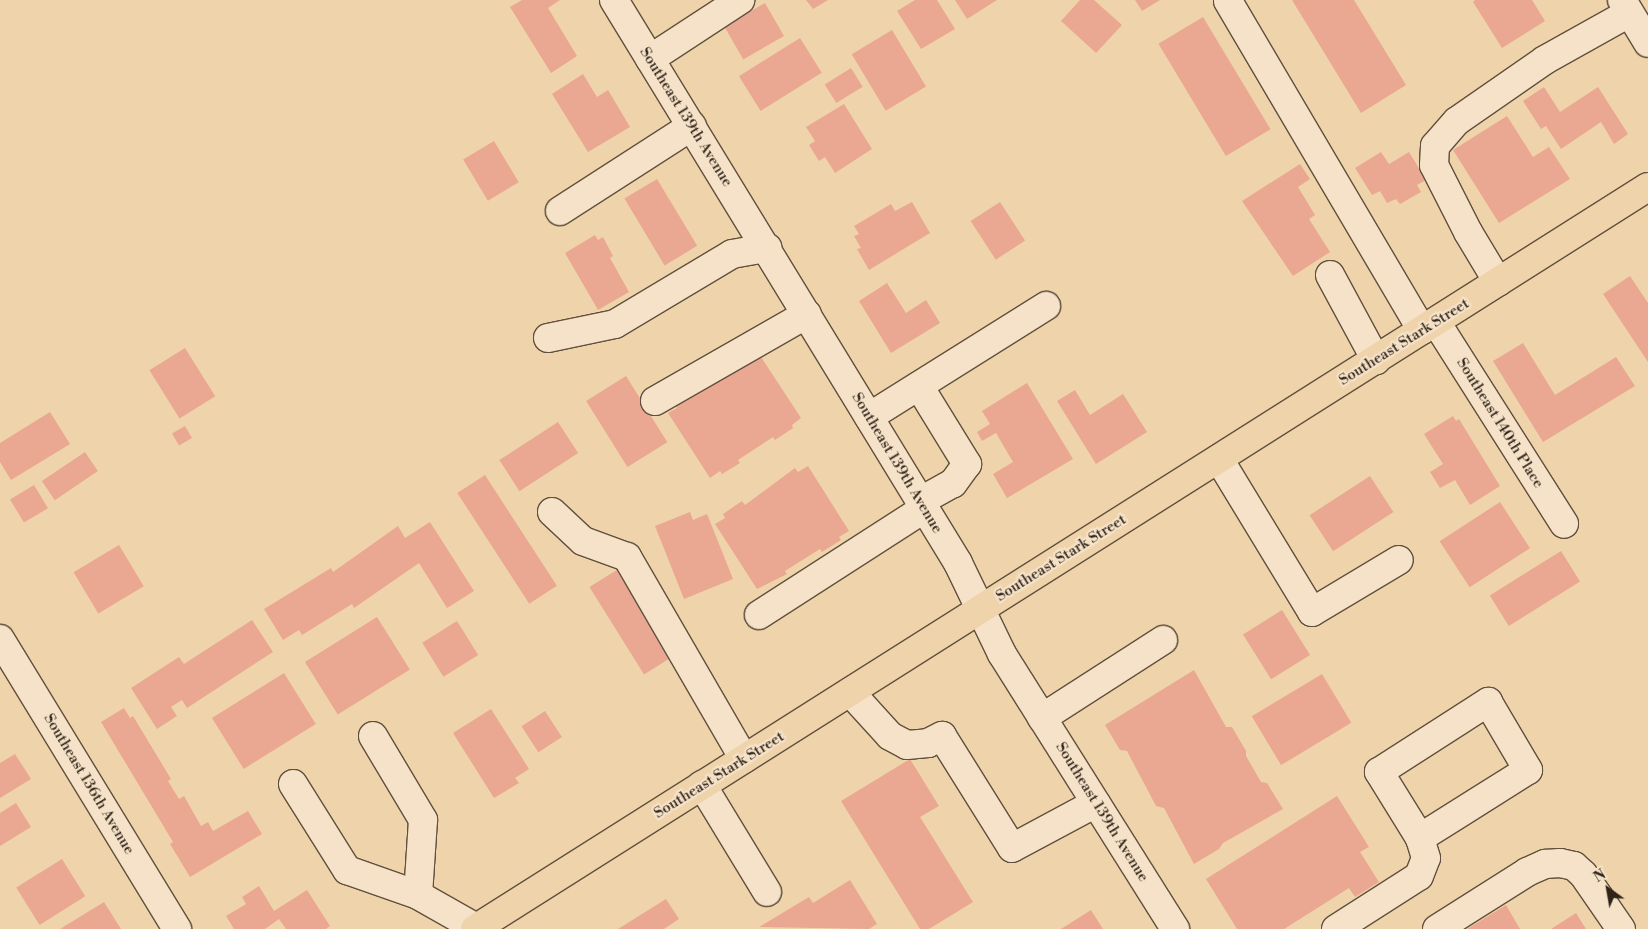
<!DOCTYPE html>
<style>
body{margin:0}
#map{position:relative;width:1648px;height:929px;overflow:hidden;background:#efd3aa;font-family:"Libre Bodoni",serif}
div>[style]{position:absolute}
[style*='--x']{left:calc(var(--x)*1px);top:calc(var(--y)*1px);width:calc(var(--w)*1px);rotate:calc(var(--a)*1deg)}
.building>*{inset:0;background:#eaa892;transform-origin:0 0}
.roads{filter:drop-shadow(1px 0 #60503d) drop-shadow(-1px 0 #60503d) drop-shadow(0 1px #60503d) drop-shadow(0 -1px #60503d)}
.minor>*{height:28px;margin:-14px;padding:0 14px;transform-origin:14px;border-radius:14px;background:#f5e2c8}
.major>*{height:28px;margin:-14px;padding:0 14px;transform-origin:14px;border-radius:14px;background:#efd3aa}
span{translate:-50% -50%;white-space:nowrap;text-align:center;line-height:1.15;-webkit-text-stroke:4.5px #f5e2c8;paint-order:stroke}
.street-label{font-size:15px;color:#302419}
.north{position:absolute;left:1583px;top:864px;width:50px;height:50px;-webkit-text-stroke:4px #f5e2c8;paint-order:stroke;rotate:328deg;font-size:14px;font-weight:700;line-height:20px;text-align:center;color:#302419}
.north::after{content:'';display:block;margin:auto;width:18px;height:22px;background:#302419;clip-path:polygon(50% 0,100% 100%,50% 72%,0 100%)}
</style>
<div id="map">
<div class="building">
<div style="clip-path:polygon(522px 0,560px 0,548px 8px,577px 56px,551px 73px,510px 7px)"></div>
<div style="clip-path:polygon(806px 0,828px 0,813px 9px)"></div>
<div style="clip-path:polygon(915px 0,937px 0,955px 29px,921px 49px,897px 11px)"></div>
<div style="clip-path:polygon(955px 0,997px 0,967px 19px)"></div>
<div style="clip-path:polygon(1080px 0,1094px 0,1122px 25px,1096px 53px,1061px 21px)"></div>
<div style="clip-path:polygon(1135px 0,1160px 0,1142px 11px)"></div>
<div style="clip-path:polygon(1292px 0,1354px 0,1406px 85px,1361px 113px)"></div>
<div style="clip-path:polygon(1475px 0,1532px 0,1545px 21px,1502px 48px,1473px 2px)"></div>
<div style="left:765px;top:3px;width:38px;height:47px;rotate:60deg"></div>
<div style="left:1203px;top:17px;width:131px;height:52px;rotate:59deg"></div>
<div style="left:892px;top:30px;width:66px;height:47px;rotate:59deg"></div>
<div style="left:800px;top:38px;width:41px;height:72px;rotate:58deg"></div>
<div style="left:851px;top:68px;width:22px;height:31px;rotate:58deg"></div>
<div style="clip-path:polygon(583px 74px,597px 97px,608px 90px,630px 127px,588px 152px,552px 94px)"></div>
<div style="clip-path:polygon(1544px 87px,1560px 112px,1598px 87px,1628px 134px,1614px 144px,1601px 122px,1561px 149px,1546px 126px,1541px 129px,1523px 101px)"></div>
<div style="clip-path:polygon(844px 104px,872px 149px,835px 173px,825px 157px,819px 161px,809px 145px,815px 141px,806px 127px)"></div>
<div style="clip-path:polygon(1507px 116px,1533px 157px,1549px 147px,1570px 179px,1499px 223px,1453px 150px)"></div>
<div style="left:494px;top:141px;width:48px;height:36px;rotate:59deg"></div>
<div style="clip-path:polygon(1381px 152px,1389px 164px,1409px 152px,1426px 180px,1417px 185px,1421px 192px,1400px 204px,1396px 199px,1387px 203px,1380px 191px,1372px 195px,1355px 168px)"></div>
<div style="clip-path:polygon(1300px 164px,1310px 179px,1298px 187px,1315px 215px,1309px 219px,1330px 252px,1293px 276px,1242px 201px)"></div>
<div style="left:657px;top:179px;width:78px;height:38px;rotate:59deg"></div>
<div style="clip-path:polygon(912px 202px,930px 233px,869px 270px,857px 249px,861px 248px,854px 236px,859px 234px,854px 226px,891px 204px,895px 211px)"></div>
<div style="left:1000px;top:202px;width:46px;height:35px;rotate:57deg"></div>
<div style="clip-path:polygon(595px 235px,598px 240px,603px 237px,613px 256px,610px 258px,629px 292px,598px 310px,565px 253px)"></div>
<div style="clip-path:polygon(1630px 276px,1648px 303px,1648px 362px,1603px 294px)"></div>
<div style="clip-path:polygon(887px 283px,906px 313px,926px 300px,940px 323px,891px 353px,859px 301px)"></div>
<div style="clip-path:polygon(1523px 343px,1555px 395px,1616px 357px,1635px 386px,1543px 442px,1493px 361px)"></div>
<div style="left:185px;top:348px;width:57px;height:42px;rotate:58deg"></div>
<div style="clip-path:polygon(759px 354px,801px 418px,792px 425px,793px 428px,775px 440px,773px 437px,738px 460px,740px 463px,722px 474px,720px 471px,710px 478px,668px 413px,677px 408px,674px 403px,694px 390px,697px 394px)"></div>
<div style="left:626px;top:376px;width:78px;height:47px;rotate:58deg"></div>
<div style="clip-path:polygon(1027px 383px,1073px 459px,1007px 498px,993px 474px,1013px 462px,996px 433px,982px 441px,977px 432px,990px 424px,982px 411px)"></div>
<div style="clip-path:polygon(1075px 390px,1090px 415px,1123px 394px,1147px 432px,1096px 464px,1057px 401px)"></div>
<div style="clip-path:polygon(50px 412px,70px 444px,11px 480px,0 462px,0 443px)"></div>
<div style="clip-path:polygon(1453px 416px,1456px 421px,1459px 419px,1500px 486px,1470px 505px,1455px 480px,1440px 488px,1430px 472px,1443px 464px,1424px 434px)"></div>
<div style="left:558px;top:422px;width:37px;height:70px;rotate:57deg"></div>
<div style="left:185px;top:426px;width:14px;height:15px;rotate:60deg"></div>
<div style="left:85px;top:452px;width:23px;height:52px;rotate:56deg"></div>
<div style="clip-path:polygon(808px 466px,849px 531px,839px 537px,841px 540px,822px 552px,820px 549px,785px 571px,787px 574px,757px 589px,715px 524px,725px 518px,723px 514px,742px 501px,745px 505px,795px 468px,798px 472px)"></div>
<div style="left:485px;top:475px;width:132px;height:33px;rotate:57deg"></div>
<div style="left:1370px;top:476px;width:43px;height:72px;rotate:57deg"></div>
<div style="left:34px;top:485px;width:27px;height:28px;rotate:59deg"></div>
<div style="left:1500px;top:502px;width:55px;height:72px;rotate:57deg"></div>
<div style="clip-path:polygon(690px 512px,693px 520px,707px 514px,733px 579px,684px 599px,655px 526px)"></div>
<div style="clip-path:polygon(430px 522px,474px 591px,447px 608px,419px 563px,354px 608px,352px 604px,302px 635px,299px 630px,283px 640px,264px 609px,331px 568px,333px 572px,398px 526px,405px 538px)"></div>
<div style="left:119px;top:545px;width:48px;height:53px;rotate:59deg"></div>
<div style="left:1561px;top:551px;width:36px;height:84px;rotate:58deg"></div>
<div style="left:620px;top:568px;width:103px;height:36px;rotate:58deg"></div>
<div style="left:1282px;top:610px;width:53px;height:46px;rotate:58deg"></div>
<div style="left:377px;top:617px;width:62px;height:85px;rotate:58deg"></div>
<div style="clip-path:polygon(252px 620px,273px 652px,187px 708px,182px 700px,171px 707px,177px 716px,157px 729px,131px 688px,179px 657px,184px 664px)"></div>
<div style="left:457px;top:621px;width:40px;height:41px;rotate:58deg"></div>
<div style="clip-path:polygon(1194px 670px,1226px 727px,1232px 727px,1246px 751px,1246px 756px,1261px 782px,1267px 783px,1283px 809px,1223px 843px,1219px 849px,1194px 864px,1164px 808px,1156px 806px,1127px 751px,1120px 750px,1105px 725px)"></div>
<div style="left:284px;top:673px;width:60px;height:85px;rotate:58deg"></div>
<div style="left:1322px;top:674px;width:57px;height:82px;rotate:59deg"></div>
<div style="clip-path:polygon(124px 708px,130px 718px,133px 716px,171px 779px,168px 781px,179px 799px,184px 796px,201px 826px,208px 822px,213px 831px,248px 811px,262px 834px,190px 877px,170px 844px,173px 842px,101px 722px)"></div>
<div style="clip-path:polygon(491px 709px,529px 769px,515px 778px,519px 783px,494px 798px,453px 733px)"></div>
<div style="left:545px;top:711px;width:31px;height:28px;rotate:57deg"></div>
<div style="clip-path:polygon(15px 754px,31px 779px,0 798px,0 763px)"></div>
<div style="clip-path:polygon(910px 759px,939px 806px,920px 817px,973px 902px,929px 929px,920px 929px,841px 801px)"></div>
<div style="clip-path:polygon(1337px 796px,1369px 847px,1360px 852px,1379px 882px,1355px 897px,1349px 888px,1284px 929px,1237px 929px,1206px 879px)"></div>
<div style="clip-path:polygon(16px 803px,31px 827px,0 846px,0 813px)"></div>
<div style="left:62px;top:859px;width:44px;height:54px;rotate:58deg"></div>
<div style="clip-path:polygon(850px 880px,877px 924px,869px 929px,759px 927px,809px 897px,813px 903px)"></div>
<div style="clip-path:polygon(259px 886px,274px 911px,307px 890px,330px 926px,326px 929px,286px 929px,279px 919px,265px 929px,234px 929px,226px 916px,246px 904px,242px 897px)"></div>
<div style="clip-path:polygon(666px 899px,679px 919px,664px 929px,618px 929px)"></div>
<div style="clip-path:polygon(104px 902px,121px 929px,60px 929px)"></div>
<div style="clip-path:polygon(1506px 905px,1520px 929px,1467px 929px)"></div>
<div style="clip-path:polygon(1091px 910px,1103px 929px,1061px 929px)"></div>
<div style="clip-path:polygon(1576px 913px,1586px 929px,1551px 929px)"></div>
</div>
<div class="roads">
<div class="minor">
<div style="--x:614;--y:0;--w:660;--a:58.57"></div>
<div style="--x:958;--y:563;--w:101;--a:64.2"></div>
<div style="--x:1002;--y:654;--w:325;--a:57.8"></div>
<div style="--x:1622;--y:0;--w:50;--a:58.8"></div>
<div style="--x:1228;--y:1;--w:382;--a:59.5"></div>
<div style="--x:650;--y:59;--w:108;--a:-33.2"></div>
<div style="--x:560;--y:211;--w:157;--a:-32.8"></div>
<div style="--x:1330;--y:275;--w:97;--a:61.6"></div>
<div style="--x:1498;--y:282;--w:58;--a:-121"></div>
<div style="--x:1468;--y:232;--w:75;--a:-116.9"></div>
<div style="--x:1434;--y:165;--w:19;--a:-87"></div>
<div style="--x:1435;--y:146;--w:33;--a:-49"></div>
<div style="--x:1457;--y:121;--w:107;--a:-34.7"></div>
<div style="--x:1545;--y:60;--w:96;--a:-29.2"></div>
<div style="--x:1436;--y:322;--w:239;--a:57.6"></div>
<div style="--x:548;--y:338;--w:68;--a:-11.8"></div>
<div style="--x:615;--y:324;--w:136;--a:-30.9"></div>
<div style="--x:732;--y:254;--w:36;--a:-10"></div>
<div style="--x:919;--y:386;--w:92;--a:58.4"></div>
<div style="--x:967;--y:464;--w:24;--a:126"></div>
<div style="--x:953;--y:483;--w:38;--a:151"></div>
<div style="--x:655;--y:401;--w:175;--a:-29.8"></div>
<div style="--x:869;--y:417;--w:209;--a:-32.1"></div>
<div style="--x:1219;--y:459;--w:179;--a:58.7"></div>
<div style="--x:1312;--y:612;--w:101;--a:-30.9"></div>
<div style="--x:552;--y:512;--w:42;--a:43.1"></div>
<div style="--x:583;--y:541;--w:47;--a:20"></div>
<div style="--x:627;--y:557;--w:233;--a:59.9"></div>
<div style="--x:759;--y:615;--w:197;--a:-32.8"></div>
<div style="--x:0;--y:639;--w:340;--a:58.6"></div>
<div style="--x:850;--y:692;--w:59;--a:47.7"></div>
<div style="--x:890;--y:736;--w:19;--a:28"></div>
<div style="--x:907;--y:745;--w:21;--a:-5"></div>
<div style="--x:928;--y:743;--w:16;--a:-27"></div>
<div style="--x:942;--y:736;--w:132;--a:58"></div>
<div style="--x:1012;--y:848;--w:95;--a:-28.2"></div>
<div style="--x:1042;--y:718;--w:144;--a:-32.8"></div>
<div style="--x:373;--y:736;--w:98;--a:59.2"></div>
<div style="--x:423;--y:820;--w:75;--a:93.8"></div>
<div style="--x:418;--y:895;--w:69;--a:29.5"></div>
<div style="--x:293;--y:784;--w:102;--a:57.9"></div>
<div style="--x:347;--y:870;--w:75;--a:19.4"></div>
<div style="--x:702;--y:785;--w:125;--a:58.7"></div>
<div style="--x:1336;--y:929;--w:98;--a:-32.6"></div>
<div style="--x:1419;--y:876;--w:19;--a:-69"></div>
<div style="--x:1426;--y:858;--w:21;--a:-107"></div>
<div style="--x:1420;--y:838;--w:78;--a:-121.8"></div>
<div style="--x:1379;--y:772;--w:130;--a:-32.7"></div>
<div style="--x:1488;--y:702;--w:79;--a:59.5"></div>
<div style="--x:1528;--y:770;--w:128;--a:147.8"></div>
<div style="--x:1437;--y:929;--w:107;--a:-32.3"></div>
<div style="--x:1527;--y:872;--w:20;--a:-24"></div>
<div style="--x:1545;--y:864;--w:15;--a:-4"></div>
<div style="--x:1560;--y:863;--w:14;--a:12"></div>
<div style="--x:1574;--y:866;--w:12;--a:42"></div>
<div style="--x:1583;--y:874;--w:67;--a:55.4"></div>
</div>
<div class="major">
<div style="--x:475;--y:929;--w:1388;--a:-32.32"></div>
</div>
</div>
<div class="street-label">
<span style="left:686px;top:117px;rotate:58deg">Southeast 139th Avenue</span>
<span style="left:1404px;top:342px;rotate:-32deg">Southeast Stark Street</span>
<span style="left:1500px;top:423px;rotate:58deg">Southeast 140th Place</span>
<span style="left:897px;top:463px;rotate:59deg">Southeast 139th Avenue</span>
<span style="left:1061px;top:558px;rotate:-32deg">Southeast Stark Street</span>
<span style="left:719px;top:775px;rotate:-32deg">Southeast Stark Street</span>
<span style="left:89px;top:784px;rotate:59deg">Southeast 136th Avenue</span>
<span style="left:1102px;top:812px;rotate:58deg">Southeast 139th Avenue</span>
</div>
<div class="north">N</div>
</div>
